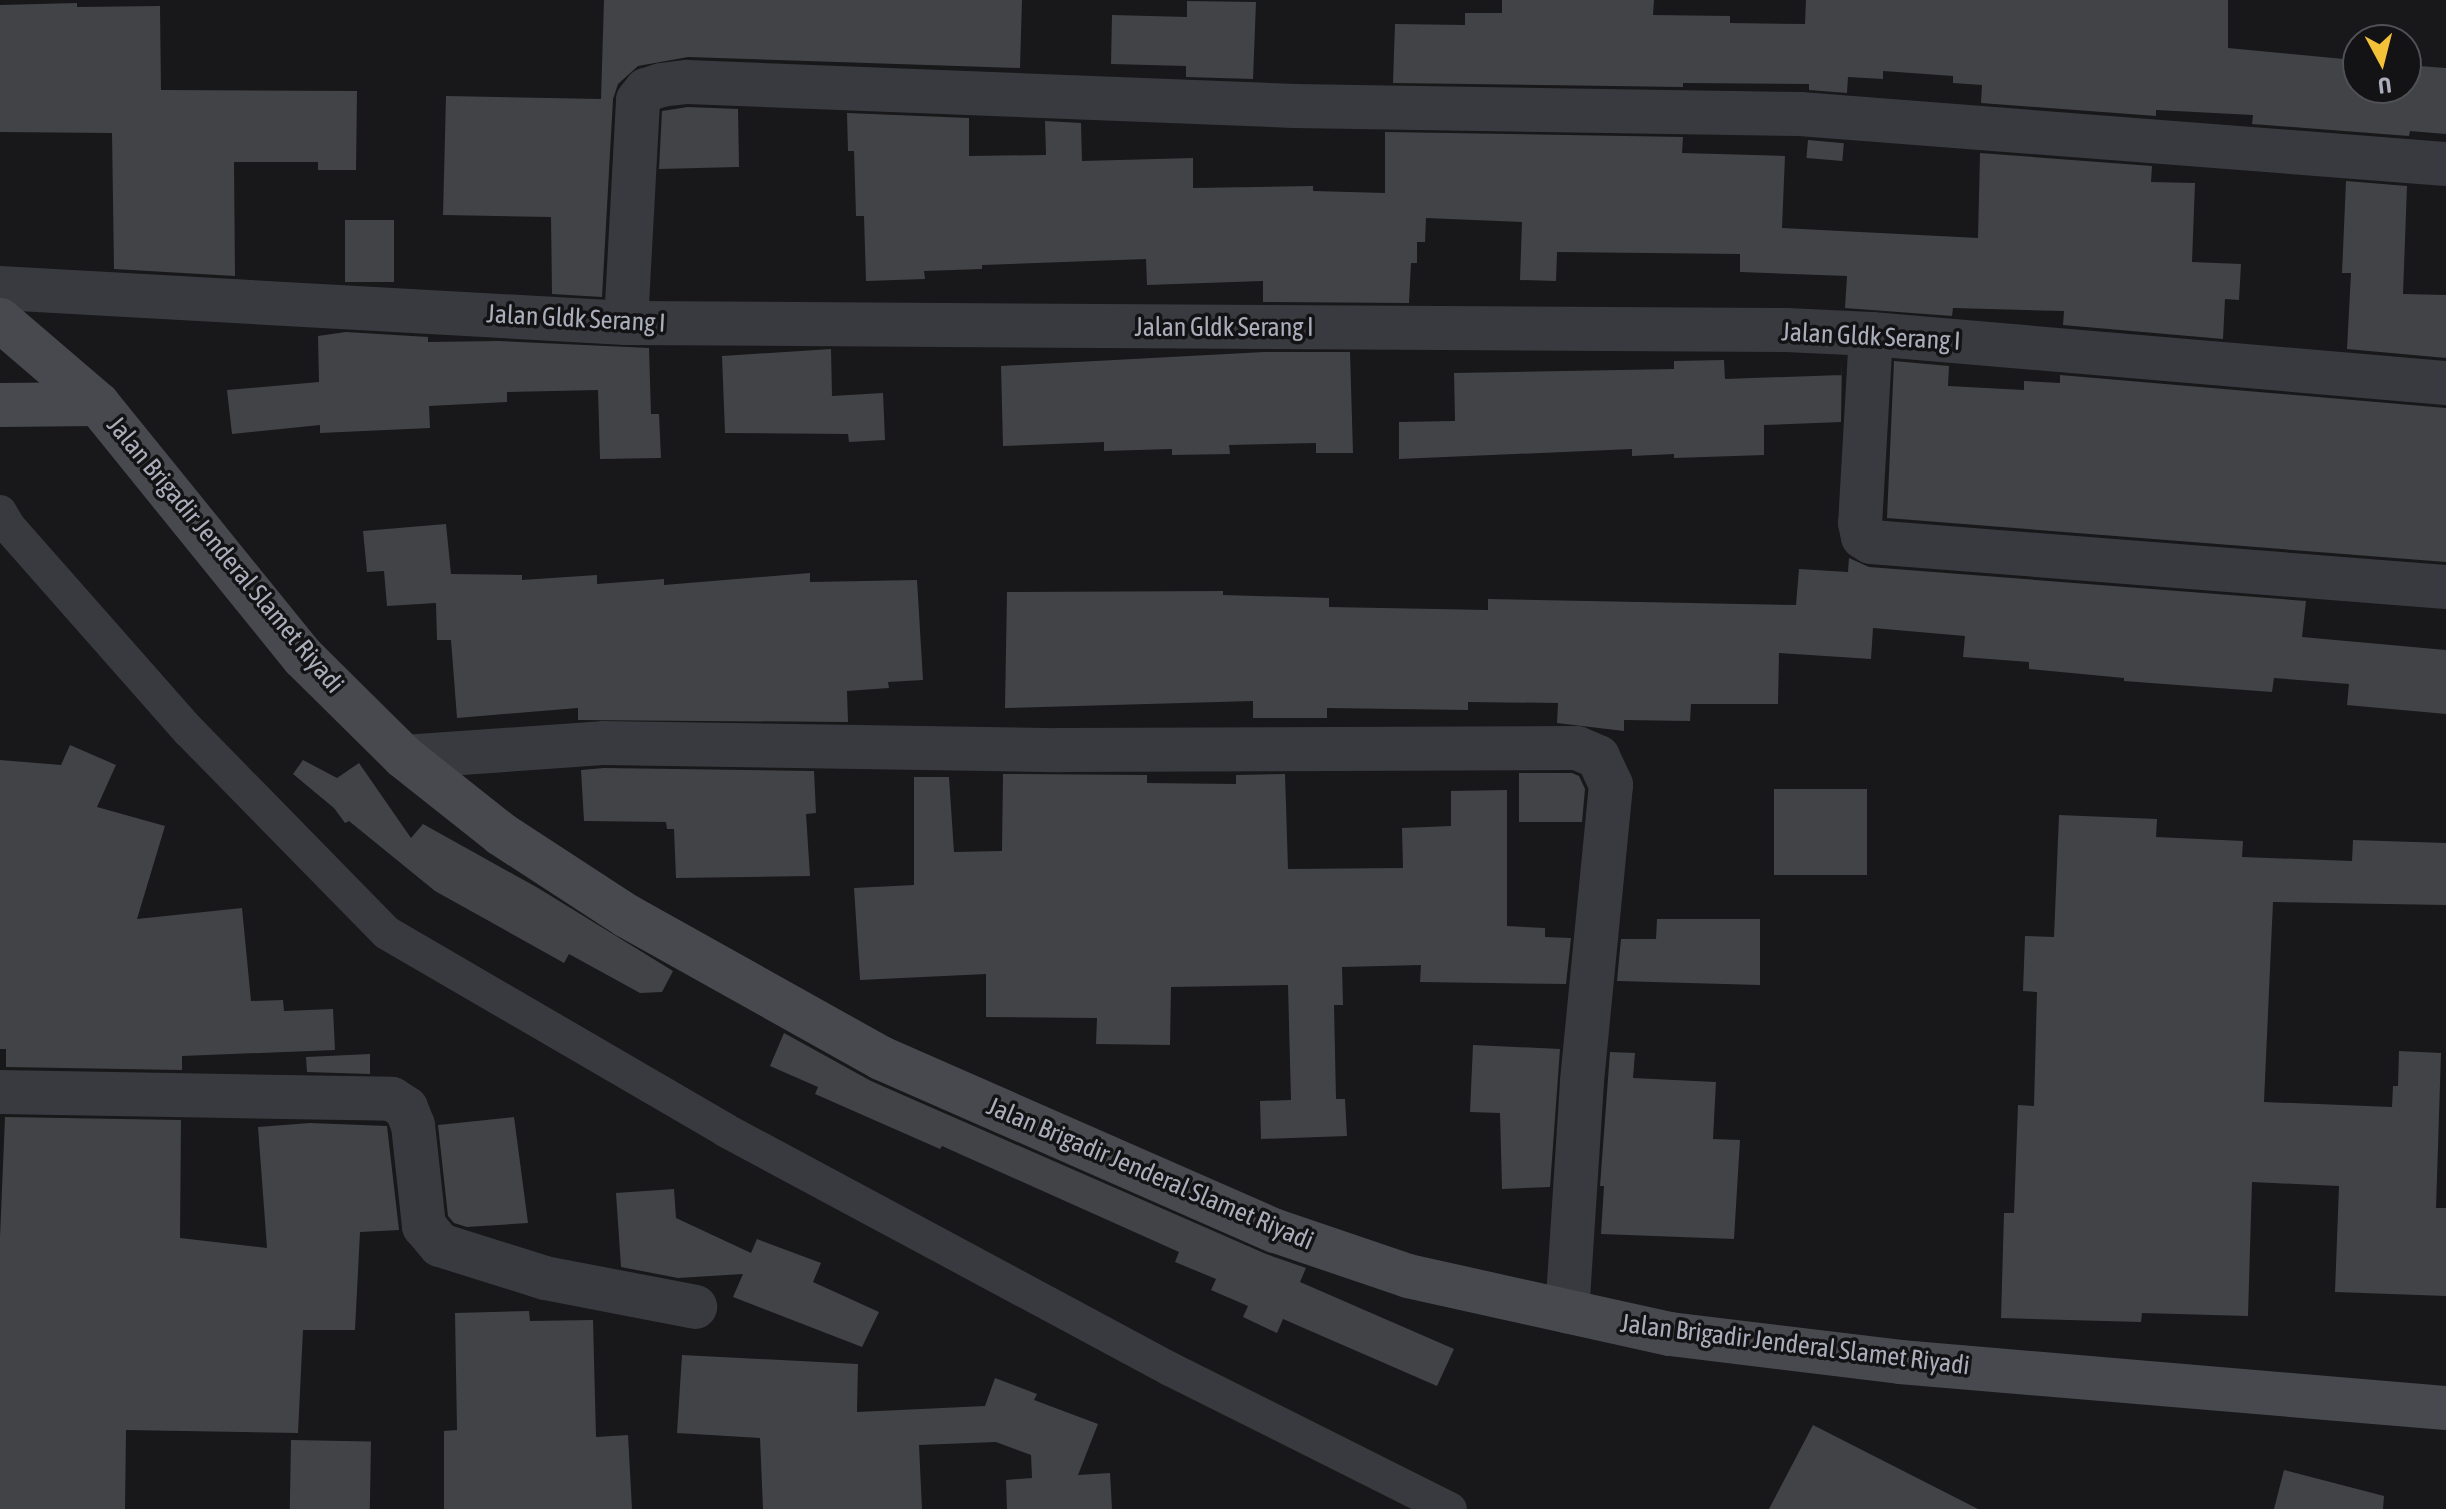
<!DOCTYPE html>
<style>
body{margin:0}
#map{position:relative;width:2446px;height:1509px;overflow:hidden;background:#18181a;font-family:"Asap Condensed",sans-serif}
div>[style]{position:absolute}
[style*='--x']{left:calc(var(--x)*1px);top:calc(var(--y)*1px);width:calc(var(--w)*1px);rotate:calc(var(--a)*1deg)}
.building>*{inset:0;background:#424347;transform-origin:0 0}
.pedestrian>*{height:34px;margin:-17px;padding:0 17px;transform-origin:17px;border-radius:17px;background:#393a3f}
.minor>*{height:44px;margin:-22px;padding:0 22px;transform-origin:22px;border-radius:22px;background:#393a3f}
.secondary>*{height:44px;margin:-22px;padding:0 22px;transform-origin:22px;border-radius:22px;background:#47494f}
span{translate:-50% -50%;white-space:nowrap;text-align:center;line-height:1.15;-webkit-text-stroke:7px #131315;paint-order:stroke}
.street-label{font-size:26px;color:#aaaeba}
.north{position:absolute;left:2342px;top:24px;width:80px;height:80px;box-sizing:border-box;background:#131315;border:2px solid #4f5157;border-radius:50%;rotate:173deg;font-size:22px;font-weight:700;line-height:32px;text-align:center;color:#aaaeba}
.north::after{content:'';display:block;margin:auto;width:28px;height:36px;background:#f3c238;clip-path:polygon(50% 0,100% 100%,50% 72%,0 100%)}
</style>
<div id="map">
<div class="building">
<div style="clip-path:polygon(604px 0,1022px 0,1020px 68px,688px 57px,638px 66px,618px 84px,613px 99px,602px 297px,552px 294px,551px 217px,443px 215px,446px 96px,601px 99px)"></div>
<div style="clip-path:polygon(1502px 0,1654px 0,1653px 15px,1730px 16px,1730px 23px,1805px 24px,1806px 0,2228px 0,2228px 48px,2354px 60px,2358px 62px,2358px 88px,2406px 88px,2406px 65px,2446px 68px,2446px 134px,2410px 131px,2409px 136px,2252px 124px,2253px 115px,2156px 110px,2156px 116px,1981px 103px,1982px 85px,1953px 83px,1953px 76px,1883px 71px,1883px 79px,1848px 77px,1847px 93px,1809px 90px,1809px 84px,1683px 83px,1683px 87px,1393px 83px,1395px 24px,1465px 25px,1465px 13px,1502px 13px)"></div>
<div style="clip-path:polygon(1187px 1px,1256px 2px,1253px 79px,1186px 77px,1186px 66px,1111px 64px,1112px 15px,1187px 17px)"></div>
<div style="clip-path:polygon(77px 3px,77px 7px,160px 6px,161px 90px,357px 91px,356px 170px,318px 170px,318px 162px,234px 162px,235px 276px,114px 269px,112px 133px,0 132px,0 5px)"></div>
<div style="clip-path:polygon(688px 107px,738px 109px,739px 167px,659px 169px,662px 111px)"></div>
<div style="clip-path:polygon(847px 113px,969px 118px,969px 156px,1046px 155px,1045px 121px,1081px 123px,1082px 161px,1193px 158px,1193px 188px,1313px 186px,1313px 191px,1385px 193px,1385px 132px,1683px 137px,1682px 153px,1785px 156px,1782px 228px,1978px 238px,1980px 153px,2152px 166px,2151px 182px,2195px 183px,2192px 262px,2241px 264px,2239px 300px,2225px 299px,2223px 339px,2063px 325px,2064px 311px,1953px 308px,1952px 316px,1845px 308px,1847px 276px,1740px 272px,1740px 254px,1557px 252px,1556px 281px,1520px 280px,1522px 222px,1426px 218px,1425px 242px,1417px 242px,1417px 263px,1411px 263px,1409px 303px,1263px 302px,1263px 281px,1147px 285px,1146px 259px,982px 265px,982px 269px,924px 271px,925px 279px,866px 281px,864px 216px,856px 216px,854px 151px,848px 151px)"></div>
<div style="left:1808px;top:140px;width:36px;height:18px;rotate:5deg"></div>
<div style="clip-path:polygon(2346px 181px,2407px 186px,2403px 294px,2446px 295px,2446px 358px,2347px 349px,2351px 273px,2342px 273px)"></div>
<div style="left:345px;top:220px;width:49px;height:62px"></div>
<div style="clip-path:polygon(346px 332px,428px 337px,428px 342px,499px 341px,649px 348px,651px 414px,659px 414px,661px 458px,600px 459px,598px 390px,507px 392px,507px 402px,429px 406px,430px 428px,320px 433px,320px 425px,232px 434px,227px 390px,319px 382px,318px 336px)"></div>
<div style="clip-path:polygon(831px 349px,832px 396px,883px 393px,885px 440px,849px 442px,848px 434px,725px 433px,722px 356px)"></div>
<div style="clip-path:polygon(1264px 352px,1350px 352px,1353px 453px,1316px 453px,1316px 443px,1229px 445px,1230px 454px,1172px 455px,1172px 449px,1104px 451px,1104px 442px,1003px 446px,1001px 366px)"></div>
<div style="clip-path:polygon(1842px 358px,1841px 422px,1764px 425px,1764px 455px,1674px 458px,1674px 454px,1632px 456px,1632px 449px,1399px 459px,1399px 422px,1455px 421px,1454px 373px,1674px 369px,1674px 361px,1724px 360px,1725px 379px,1842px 375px)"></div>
<div style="clip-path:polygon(1894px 361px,1949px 366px,1948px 386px,2024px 390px,2024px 381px,2060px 383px,2060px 375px,2446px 408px,2446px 562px,1887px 518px)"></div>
<div style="clip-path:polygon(446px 524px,451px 574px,522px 575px,522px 580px,597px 575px,597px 584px,664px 579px,664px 585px,810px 573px,810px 582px,917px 580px,923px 680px,888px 682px,889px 688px,847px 691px,848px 722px,578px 720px,578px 708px,457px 718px,451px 640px,437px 640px,436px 603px,387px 606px,384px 571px,367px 572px,363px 531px)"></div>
<div style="clip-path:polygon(1849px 558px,1869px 567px,2306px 601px,2302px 637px,2446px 650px,2446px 714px,2347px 705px,2349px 684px,2274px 678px,2272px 692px,2124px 681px,2124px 678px,2029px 669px,2029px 662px,1963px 657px,1965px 636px,1873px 628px,1871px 659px,1779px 653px,1778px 704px,1691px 704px,1690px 721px,1624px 720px,1624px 731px,1557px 723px,1558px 703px,1468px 702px,1468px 710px,1327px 708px,1327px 718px,1253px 718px,1253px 701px,1005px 708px,1007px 592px,1223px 591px,1223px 595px,1329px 598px,1329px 607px,1488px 610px,1488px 599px,1796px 605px,1799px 569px,1848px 572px)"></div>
<div style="clip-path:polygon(70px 745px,116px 765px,97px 807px,165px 826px,137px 919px,242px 908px,251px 1001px,283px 1000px,284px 1011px,333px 1009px,335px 1050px,182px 1056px,182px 1070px,6px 1067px,6px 1049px,0 1049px,0 760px,61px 765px)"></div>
<div style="clip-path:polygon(303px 760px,337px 778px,359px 763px,411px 838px,423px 824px,538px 888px,673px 971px,662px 992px,640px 993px,569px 954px,564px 963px,435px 891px,349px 821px,345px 823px,334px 808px,293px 774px)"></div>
<div style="clip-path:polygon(604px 768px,814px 771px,816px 813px,806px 814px,810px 876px,676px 878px,674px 829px,667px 829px,666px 822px,584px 821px,581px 770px)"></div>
<div style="clip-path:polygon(1519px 773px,1572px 773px,1579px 776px,1585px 789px,1582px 822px,1519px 822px)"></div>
<div style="clip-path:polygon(1003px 774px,1147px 775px,1147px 783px,1236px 784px,1236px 775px,1285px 774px,1288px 869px,1403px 868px,1402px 828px,1451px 826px,1451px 791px,1507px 790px,1507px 926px,1545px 928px,1545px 937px,1571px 938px,1566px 984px,1420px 982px,1421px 965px,1342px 967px,1343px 1005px,1334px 1005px,1336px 1099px,1345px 1099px,1347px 1136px,1261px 1139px,1260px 1101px,1291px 1100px,1288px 985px,1171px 987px,1170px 1045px,1096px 1044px,1097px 1018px,986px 1017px,986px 974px,860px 980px,854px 888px,914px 885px,914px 777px,949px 777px,954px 852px,1002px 851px)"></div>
<div style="left:1774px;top:789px;width:93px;height:86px"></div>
<div style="clip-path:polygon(2059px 815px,2157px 819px,2156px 837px,2243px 841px,2242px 857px,2352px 861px,2353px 840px,2446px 843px,2446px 905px,2273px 902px,2264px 1102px,2392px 1107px,2393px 1086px,2398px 1086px,2399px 1051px,2441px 1053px,2436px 1208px,2446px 1208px,2446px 1296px,2335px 1292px,2339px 1186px,2252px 1182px,2248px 1316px,2142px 1313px,2141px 1322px,2001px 1318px,2004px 1213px,2014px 1213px,2018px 1105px,2034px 1106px,2037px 992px,2023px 991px,2025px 936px,2054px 937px)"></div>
<div style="clip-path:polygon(1657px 919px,1760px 919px,1760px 985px,1617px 981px,1621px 939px,1656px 939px)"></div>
<div style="clip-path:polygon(784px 1033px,871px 1081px,1266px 1254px,1306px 1268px,1300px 1282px,1454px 1349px,1437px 1386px,1283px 1319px,1277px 1333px,1243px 1317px,1248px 1306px,1211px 1290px,1216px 1279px,1175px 1262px,1179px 1252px,942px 1146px,940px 1149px,815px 1094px,818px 1087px,770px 1066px)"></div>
<div style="clip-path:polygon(1473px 1045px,1560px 1049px,1550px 1187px,1502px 1189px,1500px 1113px,1470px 1112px)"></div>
<div style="clip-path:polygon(1610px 1052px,1635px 1053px,1633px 1078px,1716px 1082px,1713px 1139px,1740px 1140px,1734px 1239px,1601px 1234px,1604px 1186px,1600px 1186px)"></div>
<div style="clip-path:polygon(370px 1054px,370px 1074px,307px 1072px,306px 1057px)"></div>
<div style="clip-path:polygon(5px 1117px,181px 1120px,180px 1238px,267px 1248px,258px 1127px,310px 1123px,387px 1126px,399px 1230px,360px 1232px,355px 1330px,303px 1330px,298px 1433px,126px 1430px,125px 1509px,0 1509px,0 1237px)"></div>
<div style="clip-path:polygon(514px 1117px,528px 1223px,467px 1227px,454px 1223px,448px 1216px,438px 1125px)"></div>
<div style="clip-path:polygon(674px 1189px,676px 1218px,751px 1253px,757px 1239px,821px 1263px,813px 1282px,879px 1312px,862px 1347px,733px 1297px,743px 1274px,678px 1278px,621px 1267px,616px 1193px)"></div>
<div style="clip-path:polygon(529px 1311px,530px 1321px,593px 1320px,596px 1437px,628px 1435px,632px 1509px,444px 1509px,444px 1431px,457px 1430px,455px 1313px)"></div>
<div style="clip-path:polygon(682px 1355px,858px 1364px,857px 1412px,985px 1406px,995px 1378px,1037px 1394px,1034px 1400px,1098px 1424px,1078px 1475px,1110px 1473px,1112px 1509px,1007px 1509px,1006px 1480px,1032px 1478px,1031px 1455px,996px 1442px,919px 1445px,922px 1509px,763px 1509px,760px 1438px,677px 1433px)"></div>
<div style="clip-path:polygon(1813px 1425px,1978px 1509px,1769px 1509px)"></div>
<div style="left:291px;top:1440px;width:80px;height:69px;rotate:1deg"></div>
<div style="clip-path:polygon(2284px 1470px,2384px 1496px,2383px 1509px,2274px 1509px)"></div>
</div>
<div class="pedestrian">
<div style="--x:0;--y:512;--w:16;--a:60"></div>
<div style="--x:8;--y:526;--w:272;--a:48.6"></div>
<div style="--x:188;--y:730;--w:284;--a:45.6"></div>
<div style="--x:387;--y:933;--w:391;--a:30.2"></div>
<div style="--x:725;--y:1130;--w:505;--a:28.24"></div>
<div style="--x:1170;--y:1369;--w:313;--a:26.6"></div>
</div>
<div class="minor">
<div style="--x:0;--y:288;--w:627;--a:3.2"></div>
<div style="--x:626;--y:323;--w:1160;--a:0.35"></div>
<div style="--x:1786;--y:330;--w:85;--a:2.7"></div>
<div style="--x:1871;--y:334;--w:577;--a:4.87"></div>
<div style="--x:626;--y:323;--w:223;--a:-86.9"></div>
<div style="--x:638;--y:100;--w:13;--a:-51"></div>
<div style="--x:646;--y:90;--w:16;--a:-18"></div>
<div style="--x:661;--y:85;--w:26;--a:-7"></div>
<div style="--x:687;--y:82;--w:608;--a:2.26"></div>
<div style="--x:1295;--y:106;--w:505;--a:0.91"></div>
<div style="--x:1800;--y:114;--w:648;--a:4.43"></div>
<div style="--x:1871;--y:334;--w:189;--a:93.3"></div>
<div style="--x:1860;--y:523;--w:14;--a:78"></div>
<div style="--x:1863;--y:537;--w:9;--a:32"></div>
<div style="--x:1871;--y:542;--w:577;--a:4.47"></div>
<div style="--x:404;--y:757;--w:199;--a:-4"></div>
<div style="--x:603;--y:743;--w:457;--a:0.9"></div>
<div style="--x:1060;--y:750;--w:517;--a:-0.22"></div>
<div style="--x:1577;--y:748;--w:23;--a:23"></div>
<div style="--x:1598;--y:757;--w:31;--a:65"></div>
<div style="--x:1611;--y:785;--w:298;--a:95.6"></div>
<div style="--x:1582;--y:1082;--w:230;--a:93.7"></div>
<div style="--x:0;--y:1092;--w:392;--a:1"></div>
<div style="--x:392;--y:1099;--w:17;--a:33"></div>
<div style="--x:406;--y:1108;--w:18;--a:68"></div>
<div style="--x:413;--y:1125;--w:102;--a:83.8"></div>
<div style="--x:424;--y:1226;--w:25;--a:50"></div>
<div style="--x:440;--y:1245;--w:110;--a:17.4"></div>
<div style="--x:545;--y:1278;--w:153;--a:10.9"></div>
</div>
<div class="secondary">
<div style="--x:0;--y:320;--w:129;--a:40.6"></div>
<div style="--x:98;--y:404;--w:326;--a:51"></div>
<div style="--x:303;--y:657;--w:142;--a:44.7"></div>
<div style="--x:404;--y:757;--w:124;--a:38.4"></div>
<div style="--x:501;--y:834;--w:150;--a:33.1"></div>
<div style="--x:627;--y:916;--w:291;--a:29.2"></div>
<div style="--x:881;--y:1058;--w:431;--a:23.7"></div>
<div style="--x:1276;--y:1231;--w:139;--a:18.8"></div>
<div style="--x:1408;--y:1276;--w:268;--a:12.5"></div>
<div style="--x:1670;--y:1334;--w:232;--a:6.9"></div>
<div style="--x:1900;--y:1362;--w:548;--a:4.82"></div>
<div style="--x:0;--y:405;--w:98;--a:-0.6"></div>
</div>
<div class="street-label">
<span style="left:576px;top:319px;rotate:3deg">Jalan Gldk Serang I</span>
<span style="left:1224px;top:328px">Jalan Gldk Serang I</span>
<span style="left:1871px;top:337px;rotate:3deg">Jalan Gldk Serang I</span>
<span style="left:225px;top:555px;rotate:50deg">Jalan Brigadir Jenderal Slamet Riyadi</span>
<span style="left:1150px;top:1174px;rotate:23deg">Jalan Brigadir Jenderal Slamet Riyadi</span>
<span style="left:1795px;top:1345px;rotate:7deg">Jalan Brigadir Jenderal Slamet Riyadi</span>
</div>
<div class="north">U</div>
</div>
